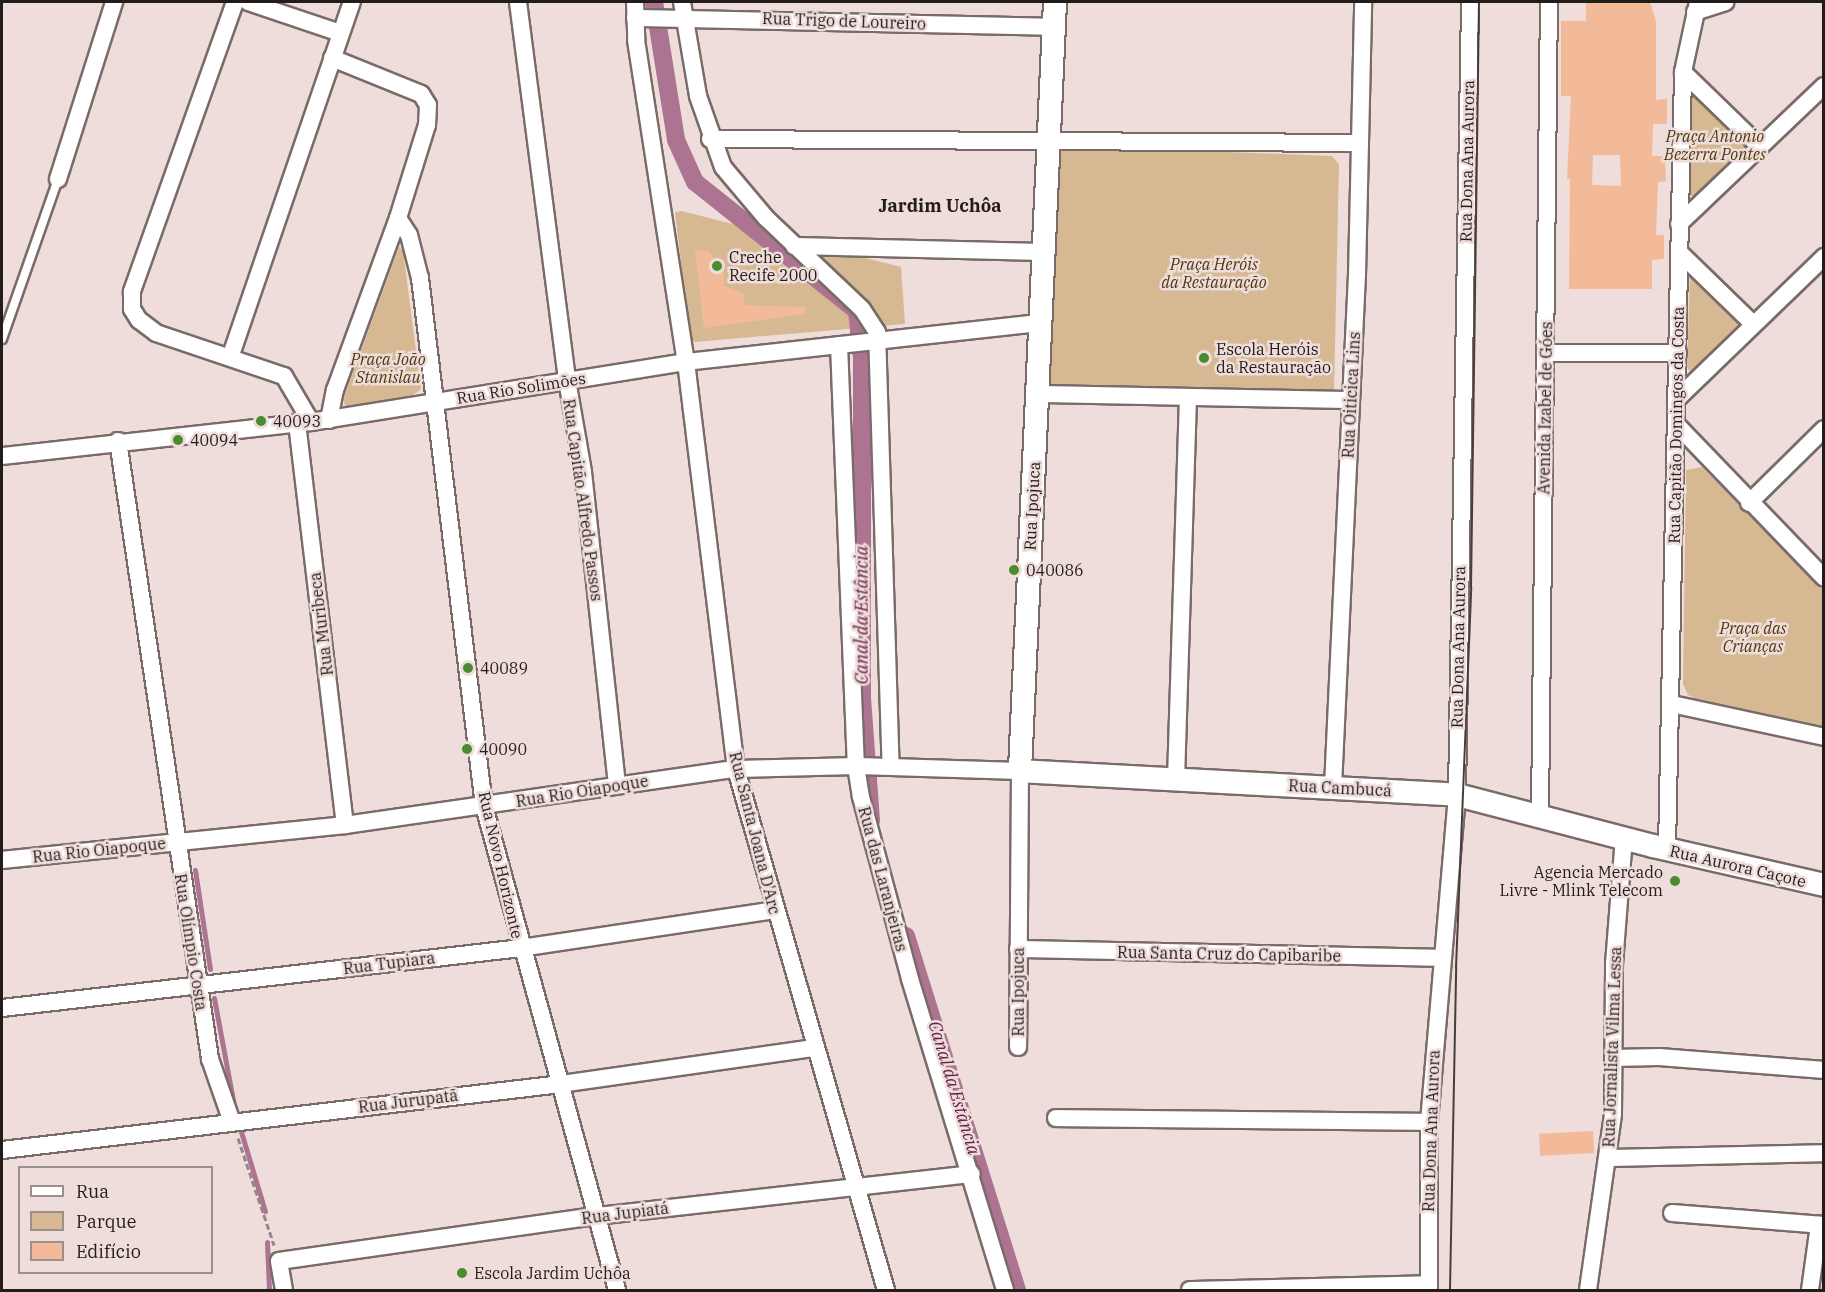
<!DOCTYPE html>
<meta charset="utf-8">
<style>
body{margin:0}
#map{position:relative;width:1825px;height:1292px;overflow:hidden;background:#eeddda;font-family:"IBM Plex Serif",serif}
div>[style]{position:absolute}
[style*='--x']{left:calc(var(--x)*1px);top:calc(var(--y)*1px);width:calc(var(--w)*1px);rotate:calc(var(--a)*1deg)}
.green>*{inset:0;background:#d6b993}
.stream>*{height:5px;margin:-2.5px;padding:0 2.5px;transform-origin:2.5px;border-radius:2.5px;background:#ac7490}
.canal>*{height:18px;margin:-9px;padding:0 9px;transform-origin:9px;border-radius:9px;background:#ac7490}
.building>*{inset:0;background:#f2ba98;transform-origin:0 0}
.path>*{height:3px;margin-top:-1.5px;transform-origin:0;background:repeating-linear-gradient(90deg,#948886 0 6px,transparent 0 9px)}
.roads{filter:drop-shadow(2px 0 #7a6b68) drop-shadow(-2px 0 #7a6b68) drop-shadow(0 2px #7a6b68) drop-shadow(0 -2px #7a6b68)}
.lane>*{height:8px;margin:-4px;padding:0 4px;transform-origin:4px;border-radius:4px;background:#fff}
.street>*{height:16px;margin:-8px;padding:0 8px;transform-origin:8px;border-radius:8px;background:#fff}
.secondary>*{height:22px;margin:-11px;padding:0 11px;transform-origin:11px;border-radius:11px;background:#fff}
.tram>*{height:1.5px;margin:-0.75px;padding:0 0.75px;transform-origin:0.75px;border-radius:0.75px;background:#463e3d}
.dots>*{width:16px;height:16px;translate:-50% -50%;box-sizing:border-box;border:3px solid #eeddda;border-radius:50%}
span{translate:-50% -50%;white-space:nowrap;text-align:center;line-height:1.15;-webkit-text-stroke:5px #eeddda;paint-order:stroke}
.street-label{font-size:16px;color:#221c1b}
.park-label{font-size:16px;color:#52380f;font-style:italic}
.poi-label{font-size:16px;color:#221c1b}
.left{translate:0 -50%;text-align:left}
.right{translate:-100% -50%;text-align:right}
.neighbourhood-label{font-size:18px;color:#221c1b;font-weight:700}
.water-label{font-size:18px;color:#672149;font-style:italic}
.frame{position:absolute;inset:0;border:3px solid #221c1b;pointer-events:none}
.legend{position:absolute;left:18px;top:1166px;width:195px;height:108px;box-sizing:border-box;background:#eeddda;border:2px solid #9c908e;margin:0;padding:8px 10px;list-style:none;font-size:18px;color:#221c1b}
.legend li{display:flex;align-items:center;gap:12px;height:30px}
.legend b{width:30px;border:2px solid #9c908e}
</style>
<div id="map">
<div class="green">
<div style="clip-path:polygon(1689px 81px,1755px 146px,1695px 199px,1689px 193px)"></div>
<div style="clip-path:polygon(1072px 146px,1332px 156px,1339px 164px,1334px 391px,1323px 398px,1047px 387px,1055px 149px)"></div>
<div style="clip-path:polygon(682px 211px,901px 267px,905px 324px,695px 342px,690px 339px,675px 212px)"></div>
<div style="clip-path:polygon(399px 247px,403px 251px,421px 389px,408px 399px,346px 408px,343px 400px)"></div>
<div style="clip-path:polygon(1690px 275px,1742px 327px,1697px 371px,1691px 373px,1687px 367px)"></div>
<div style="clip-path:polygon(1702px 467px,1823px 590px,1823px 731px,1707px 704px,1688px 695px,1683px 684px,1686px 470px)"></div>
</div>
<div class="stream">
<div style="--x:195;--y:870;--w:100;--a:81.4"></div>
<div style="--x:214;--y:998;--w:110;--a:79.5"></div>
<div style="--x:239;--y:1125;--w:90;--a:73.2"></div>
<div style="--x:267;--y:1242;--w:48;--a:87.6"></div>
</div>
<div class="canal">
<div style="--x:654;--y:2;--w:140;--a:80.9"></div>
<div style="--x:676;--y:140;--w:46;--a:65.7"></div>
<div style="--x:695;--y:182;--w:207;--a:38.5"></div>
<div style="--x:857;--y:311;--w:47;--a:83.9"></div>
<div style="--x:862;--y:358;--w:340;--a:90"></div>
<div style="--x:862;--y:698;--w:123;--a:85.8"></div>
<div style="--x:906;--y:936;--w:371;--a:72.6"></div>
</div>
<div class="building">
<div style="clip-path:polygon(evenodd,1586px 2px,1650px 2px,1656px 21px,1656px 100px,1667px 99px,1667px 124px,1653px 124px,1652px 156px,1665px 156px,1666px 181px,1658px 182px,1656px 235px,1664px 235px,1664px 259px,1652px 260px,1652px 289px,1569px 289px,1570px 179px,1567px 179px,1571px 96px,1561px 96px,1561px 21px,1586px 21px,1586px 2px,1593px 155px,1620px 155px,1621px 186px,1592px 185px,1593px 155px)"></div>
<div style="clip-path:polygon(695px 249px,709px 252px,724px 272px,724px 286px,743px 293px,745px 305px,805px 307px,805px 314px,704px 328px)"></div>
<div style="left:1593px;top:1131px;width:22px;height:54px;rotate:87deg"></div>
</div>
<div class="path">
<div style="--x:238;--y:1138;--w:113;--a:71.4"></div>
</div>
<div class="roads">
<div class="lane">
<div style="--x:2;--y:339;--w:170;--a:-70.7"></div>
</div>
<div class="street">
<div style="--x:235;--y:2;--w:308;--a:109.6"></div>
<div style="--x:132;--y:292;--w:17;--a:90"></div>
<div style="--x:132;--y:309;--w:13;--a:58"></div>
<div style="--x:139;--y:320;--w:21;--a:37"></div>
<div style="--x:156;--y:333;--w:135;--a:18.6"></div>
<div style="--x:284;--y:376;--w:53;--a:59.6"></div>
<div style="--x:248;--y:2;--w:97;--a:18.6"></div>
<div style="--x:518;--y:2;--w:381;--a:82.6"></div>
<div style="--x:567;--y:380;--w:93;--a:80.1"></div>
<div style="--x:583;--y:472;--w:314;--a:83.8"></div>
<div style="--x:635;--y:2;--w:38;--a:88"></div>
<div style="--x:636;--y:40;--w:326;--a:81.2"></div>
<div style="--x:686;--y:362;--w:410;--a:83"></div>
<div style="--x:736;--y:769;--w:542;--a:73.94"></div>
<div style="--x:682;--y:2;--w:95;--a:80.3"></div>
<div style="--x:698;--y:96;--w:75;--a:70.6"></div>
<div style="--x:723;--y:167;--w:67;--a:49.9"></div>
<div style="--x:766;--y:218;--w:132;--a:43.5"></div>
<div style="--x:862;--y:309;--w:27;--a:57"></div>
<div style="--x:877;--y:332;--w:435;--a:88.2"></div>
<div style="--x:1695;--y:12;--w:32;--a:-18"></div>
<div style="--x:635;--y:18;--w:419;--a:1.2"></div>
<div style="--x:1683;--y:72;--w:107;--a:44.2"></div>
<div style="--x:710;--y:139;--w:650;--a:0.35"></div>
<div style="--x:58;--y:179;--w:186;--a:-72.4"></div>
<div style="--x:398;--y:218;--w:20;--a:57"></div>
<div style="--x:409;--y:235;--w:44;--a:75.7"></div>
<div style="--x:420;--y:278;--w:532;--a:83.09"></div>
<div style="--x:484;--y:806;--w:502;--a:74.63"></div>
<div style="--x:1679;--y:224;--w:200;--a:-43.6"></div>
<div style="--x:794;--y:246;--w:250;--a:1.4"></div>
<div style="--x:1679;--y:252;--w:103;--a:44.2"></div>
<div style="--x:839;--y:345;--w:421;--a:87.7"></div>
<div style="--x:856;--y:766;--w:31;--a:81"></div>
<div style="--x:861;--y:797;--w:188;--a:74.9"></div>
<div style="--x:910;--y:979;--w:325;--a:73"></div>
<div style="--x:1546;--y:353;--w:132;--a:0"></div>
<div style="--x:231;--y:355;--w:373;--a:-71.1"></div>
<div style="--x:1038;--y:394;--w:313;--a:1.1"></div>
<div style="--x:1679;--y:397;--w:202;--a:-44"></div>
<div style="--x:329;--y:420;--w:31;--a:-79"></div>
<div style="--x:335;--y:390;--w:183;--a:-69.9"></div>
<div style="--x:398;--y:218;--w:97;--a:-72.7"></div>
<div style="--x:427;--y:125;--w:20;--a:-87"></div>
<div style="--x:428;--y:105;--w:13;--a:-122"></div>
<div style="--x:421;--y:94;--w:96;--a:-158"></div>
<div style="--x:297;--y:423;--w:405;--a:83.2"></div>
<div style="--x:1677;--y:425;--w:212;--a:46.1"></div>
<div style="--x:118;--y:441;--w:625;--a:81.53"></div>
<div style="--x:210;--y:1059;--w:67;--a:70.8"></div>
<div style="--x:2;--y:456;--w:311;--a:-6.3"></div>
<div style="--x:311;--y:422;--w:380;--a:-9.1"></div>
<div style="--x:686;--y:362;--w:356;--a:-6.3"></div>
<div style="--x:1749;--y:503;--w:105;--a:-44.6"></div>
<div style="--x:1672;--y:704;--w:156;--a:12.2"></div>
<div style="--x:1176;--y:779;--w:379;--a:-88.2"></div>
<div style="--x:1333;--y:787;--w:513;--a:-87.32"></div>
<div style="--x:1357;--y:275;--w:273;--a:-88.7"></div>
<div style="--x:1540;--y:815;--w:813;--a:-89.37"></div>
<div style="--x:1667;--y:849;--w:777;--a:-88.82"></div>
<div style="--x:1683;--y:72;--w:72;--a:-77.9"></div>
<div style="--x:2;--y:860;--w:345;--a:-5.8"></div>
<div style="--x:345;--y:825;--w:395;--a:-8.2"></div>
<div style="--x:736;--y:769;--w:122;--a:-1.4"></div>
<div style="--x:858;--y:766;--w:162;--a:1.8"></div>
<div style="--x:1020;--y:771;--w:276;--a:90.4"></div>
<div style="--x:1018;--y:949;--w:422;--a:1.2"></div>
<div style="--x:2;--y:1008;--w:522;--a:-6.59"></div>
<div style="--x:521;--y:948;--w:257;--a:-8.5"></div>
<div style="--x:1613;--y:1058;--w:46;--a:-1.2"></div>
<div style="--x:1659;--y:1057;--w:166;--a:4.5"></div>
<div style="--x:1056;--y:1118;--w:373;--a:0.6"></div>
<div style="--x:2;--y:1150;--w:563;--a:-6.73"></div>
<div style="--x:561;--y:1084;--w:255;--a:-8.1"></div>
<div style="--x:1608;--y:1158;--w:216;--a:-1.3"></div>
<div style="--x:1672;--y:1213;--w:152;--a:4.5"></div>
<div style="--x:284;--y:1290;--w:29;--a:-100"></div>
<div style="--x:279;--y:1261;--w:321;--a:-8.1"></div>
<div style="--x:597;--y:1216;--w:377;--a:-6.4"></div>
<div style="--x:1190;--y:1290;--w:239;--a:-1.4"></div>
<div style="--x:1429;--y:1290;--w:168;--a:-90"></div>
<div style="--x:1429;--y:1122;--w:328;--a:-85.1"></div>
<div style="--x:1457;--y:795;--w:793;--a:-89.06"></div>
<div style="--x:1588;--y:1290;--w:178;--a:-81.9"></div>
<div style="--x:1613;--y:1114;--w:150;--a:-89.6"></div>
<div style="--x:1614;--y:964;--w:126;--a:-85.5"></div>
<div style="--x:1810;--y:1290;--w:66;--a:-82.1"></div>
</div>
<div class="secondary">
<div style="--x:1055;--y:2;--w:770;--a:92.61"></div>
<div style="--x:1020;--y:771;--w:438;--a:3.1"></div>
<div style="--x:1457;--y:795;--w:203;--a:14.6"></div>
<div style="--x:1653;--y:846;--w:175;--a:12.8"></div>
</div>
</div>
<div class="tram">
<div style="--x:1450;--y:1290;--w:322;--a:-88.9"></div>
<div style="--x:1456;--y:968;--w:380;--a:-87.7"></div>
<div style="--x:1471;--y:588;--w:586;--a:-89.22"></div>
</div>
<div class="dots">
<div style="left:717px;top:266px;background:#498b2e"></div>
<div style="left:1204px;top:358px;background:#498b2e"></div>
<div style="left:261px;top:421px;background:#498b2e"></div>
<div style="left:178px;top:440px;background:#498b2e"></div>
<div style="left:1014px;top:570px;background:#498b2e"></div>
<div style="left:468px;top:668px;background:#498b2e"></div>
<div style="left:467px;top:749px;background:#498b2e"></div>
<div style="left:1675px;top:881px;background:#498b2e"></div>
<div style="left:462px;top:1273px;background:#498b2e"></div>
</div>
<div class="street-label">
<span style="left:844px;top:21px;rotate:2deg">Rua Trigo de Loureiro</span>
<span style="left:1467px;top:161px;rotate:-89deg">Rua Dona Ana Aurora</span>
<span style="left:521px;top:388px;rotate:-9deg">Rua Rio Solimões</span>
<span style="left:1351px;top:395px;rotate:-87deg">Rua Oiticica Lins</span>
<span style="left:1545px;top:408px;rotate:-89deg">Avenida Izabel de Góes</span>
<span style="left:1676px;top:425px;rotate:-89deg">Rua Capitão Domingos da Costa</span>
<span style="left:583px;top:500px;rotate:82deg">Rua Capitão Alfredo Passos</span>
<span style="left:1032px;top:506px;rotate:-87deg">Rua Ipojuca</span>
<span style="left:321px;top:624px;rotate:-97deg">Rua Muribeca</span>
<span style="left:1458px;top:647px;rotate:-89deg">Rua Dona Ana Aurora</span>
<span style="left:1340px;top:788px;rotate:3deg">Rua Cambucá</span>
<span style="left:582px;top:791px;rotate:-9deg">Rua Rio Oiapoque</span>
<span style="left:755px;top:833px;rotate:76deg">Rua Santa Joana D'Arc</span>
<span style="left:99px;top:850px;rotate:-6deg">Rua Rio Oiapoque</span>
<span style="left:501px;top:865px;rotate:77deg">Rua Novo Horizonte</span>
<span style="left:1738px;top:866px;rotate:13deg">Rua Aurora Caçote</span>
<span style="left:883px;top:879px;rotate:75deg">Rua das Laranjeiras</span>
<span style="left:191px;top:942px;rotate:81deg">Rua Olímpio Costa</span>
<span style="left:1229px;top:954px;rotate:1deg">Rua Santa Cruz do Capibaribe</span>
<span style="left:389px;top:963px;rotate:-7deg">Rua Tupiara</span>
<span style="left:1018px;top:992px;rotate:-90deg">Rua Ipojuca</span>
<span style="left:1612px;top:1047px;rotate:-88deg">Rua Jornalista Vilma Lessa</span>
<span style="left:408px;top:1101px;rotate:-7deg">Rua Jurupatã</span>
<span style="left:1431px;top:1131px;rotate:-88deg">Rua Dona Ana Aurora</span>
<span style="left:625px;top:1213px;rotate:-7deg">Rua Jupiatá</span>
</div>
<div class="park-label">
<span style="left:1715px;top:145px">Praça Antonio<br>Bezerra Pontes</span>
<span style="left:1214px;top:273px">Praça Heróis<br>da Restauração</span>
<span style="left:388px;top:368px">Praça João<br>Stanislau</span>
<span style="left:1753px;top:637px">Praça das<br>Crianças</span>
</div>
<div class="poi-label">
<span class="left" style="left:729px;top:266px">Creche<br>Recife 2000</span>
<span class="left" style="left:1216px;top:358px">Escola Heróis<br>da Restauração</span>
<span class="left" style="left:273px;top:421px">40093</span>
<span class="left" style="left:190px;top:440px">40094</span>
<span class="left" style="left:1026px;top:570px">040086</span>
<span class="left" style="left:480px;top:668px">40089</span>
<span class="left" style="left:479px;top:749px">40090</span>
<span class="right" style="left:1663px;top:881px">Agencia Mercado<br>Livre - Mlink Telecom</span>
<span class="left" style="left:474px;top:1273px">Escola Jardim Uchôa</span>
</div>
<div class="neighbourhood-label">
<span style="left:940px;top:206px">Jardim Uchôa</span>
</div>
<div class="water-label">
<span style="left:862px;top:615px;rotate:-90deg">Canal da Estância</span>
<span style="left:954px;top:1088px;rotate:73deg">Canal da Estância</span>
</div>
<div class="frame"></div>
<ul class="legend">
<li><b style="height:8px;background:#fff"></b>Rua</li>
<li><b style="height:16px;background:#d6b993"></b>Parque</li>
<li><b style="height:16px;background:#f2ba98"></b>Edifício</li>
</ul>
</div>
